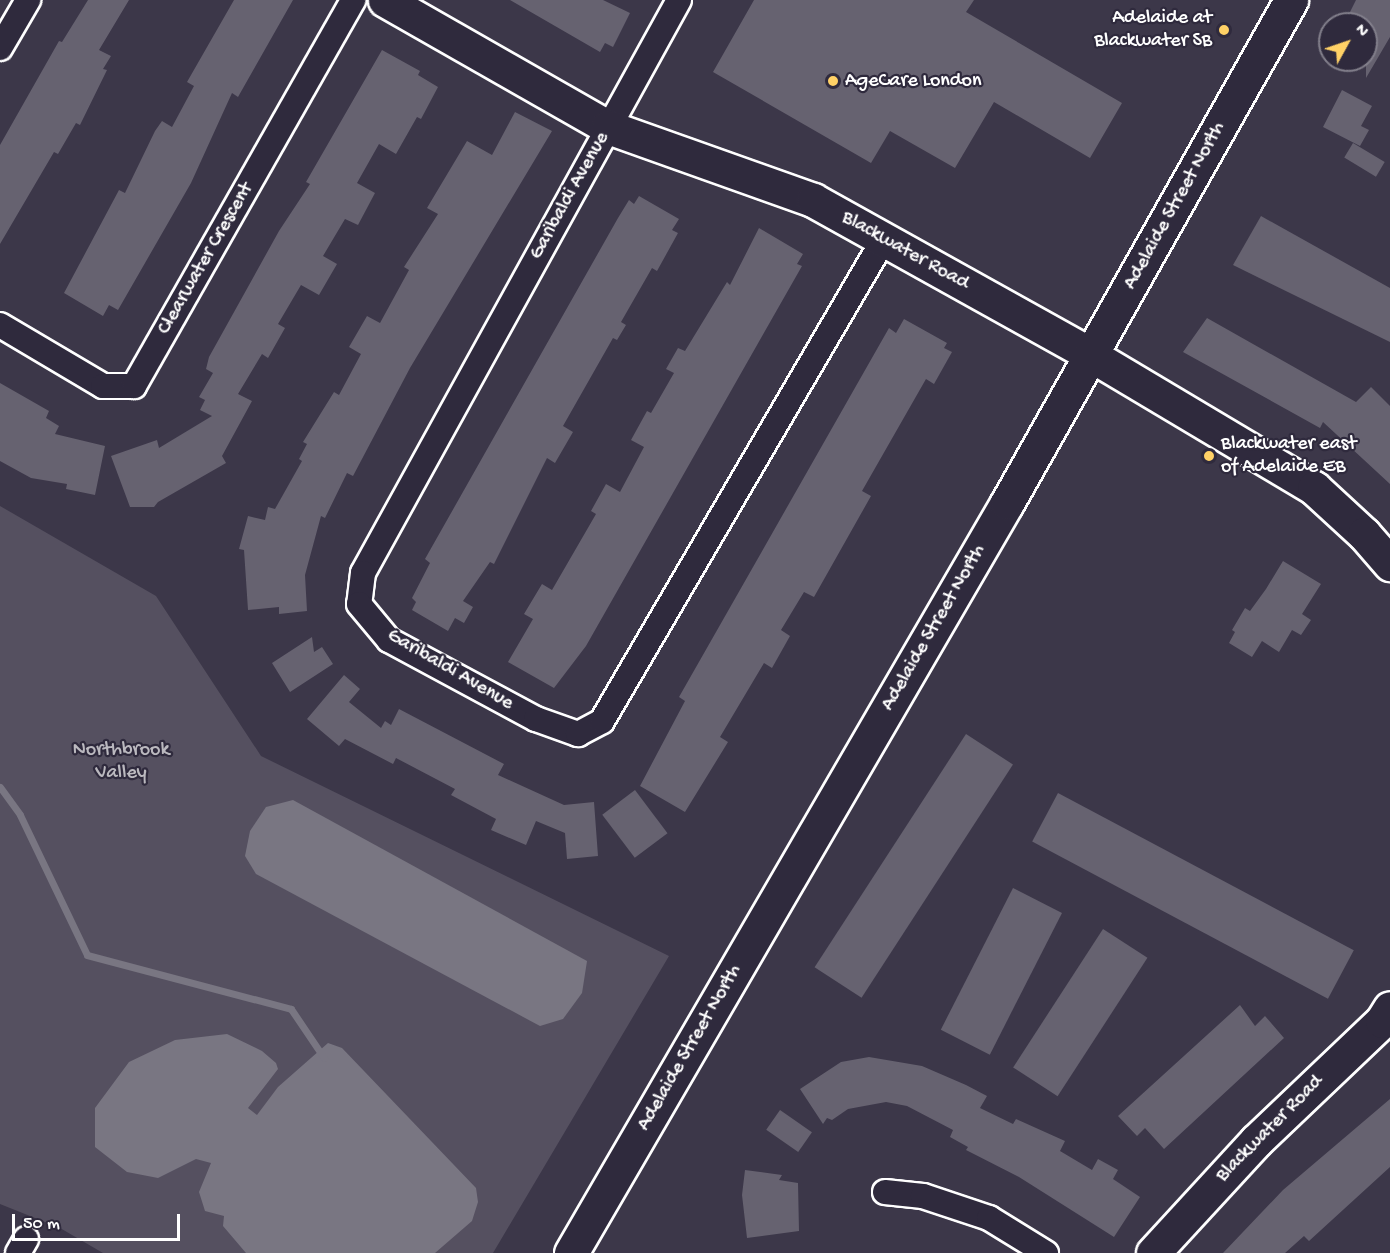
<!DOCTYPE html>
<style>
body{margin:0}
#map{position:relative;width:1390px;height:1253px;overflow:hidden;background:#3c3749;font-family:"Gochi Hand",sans-serif}
div>[style]{position:absolute}
[style*='--x']{left:calc(var(--x)*1px);top:calc(var(--y)*1px);width:calc(var(--w)*1px);rotate:calc(var(--a)*1deg)}
.green>*{inset:0;background:#555060}
.water>*{inset:0;background:#797682}
.stream>*{height:7px;margin:-3.5px;padding:0 3.5px;transform-origin:3.5px;border-radius:3.5px;background:#797682}
.building>*{inset:0;background:#666270;transform-origin:0 0}
.roads{filter:drop-shadow(2px 0 #fff) drop-shadow(-2px 0 #fff) drop-shadow(0 2px #fff) drop-shadow(0 -2px #fff)}
.street>*{height:24px;margin:-12px;padding:0 12px;transform-origin:12px;border-radius:12px;background:#2f2a3d}
.secondary>*{height:33px;margin:-16.5px;padding:0 16.5px;transform-origin:16.5px;border-radius:16.5px;background:#2f2a3d}
.dots>*{width:16px;height:16px;translate:-50% -50%;box-sizing:border-box;border:3px solid #2f2a3d;border-radius:50%}
span{translate:-50% -50%;white-space:nowrap;text-align:center;line-height:1.15;-webkit-text-stroke:4.5px #2f2a3d;paint-order:stroke}
.poi-label{font-size:20px;color:#fff}
.right{translate:-100% -50%;text-align:right}
.left{translate:0 -50%;text-align:left}
.street-label{font-size:20px;color:#fff}
.park-label{font-size:20px;color:#bbb9bf}
.north{position:absolute;left:1318px;top:12px;width:60px;height:60px;box-sizing:border-box;background:#2f2a3d;border:2px solid #827f8b;border-radius:50%;rotate:50deg;font-size:16px;font-weight:700;line-height:24px;text-align:center;color:#fff}
.north::after{content:'';display:block;margin:auto;width:21px;height:27px;background:#ffd166;clip-path:polygon(50% 0,100% 100%,50% 72%,0 100%)}
.scale{position:absolute;left:12px;top:1214px;width:168px;height:27px;box-sizing:border-box;border:3px solid #fff;border-top:0;padding-left:8px;font-size:18px;line-height:21px;white-space:nowrap;color:#fff;-webkit-text-stroke:4px #2f2a3d;paint-order:stroke}
</style>
<div id="map">
<div class="green">
<div style="clip-path:polygon(0 506px,156px 596px,261px 756px,669px 956px,493px 1253px,103px 1253px,60px 1228px,0 1204px)"></div>
</div>
<div class="water">
<div style="clip-path:polygon(293px 800px,587px 961px,582px 993px,563px 1019px,540px 1026px,256px 874px,245px 856px,250px 831px,266px 807px)"></div>
<div style="clip-path:polygon(227px 1034px,262px 1051px,276px 1063px,278px 1069px,248px 1108px,257px 1115px,278px 1087px,328px 1043px,342px 1048px,476px 1188px,478px 1202px,472px 1221px,435px 1253px,246px 1253px,223px 1226px,224px 1216px,205px 1211px,199px 1192px,211px 1163px,196px 1159px,158px 1178px,127px 1172px,95px 1147px,95px 1108px,129px 1062px,175px 1040px)"></div>
</div>
<div class="stream">
<div style="--x:0;--y:787;--w:34;--a:54"></div>
<div style="--x:20;--y:815;--w:155;--a:64.4"></div>
<div style="--x:87;--y:955;--w:211;--a:14.8"></div>
<div style="--x:291;--y:1009;--w:59;--a:56"></div>
</div>
<div class="building">
<div style="clip-path:polygon(88px 0,129px 0,99px 50px,111px 56px,103px 69px,107px 70px,80px 125px,76px 123px,58px 154px,54px 152px,0 244px,0 145px,59px 41px,62px 42px)"></div>
<div style="clip-path:polygon(234px 0,293px 0,238px 97px,232px 93px,191px 183px,118px 310px,109px 305px,103px 316px,64px 293px,119px 190px,125px 193px,155px 131px,162px 121px,172px 127px,194px 86px,187px 82px)"></div>
<div style="clip-path:polygon(510px 0,603px 0,630px 13px,613px 47px,605px 43px,600px 52px)"></div>
<div style="clip-path:polygon(754px 0,974px 0,966px 12px,1122px 103px,1090px 158px,994px 102px,955px 168px,890px 131px,871px 163px,713px 72px)"></div>
<div style="clip-path:polygon(1356px 0,1390px 0,1390px 37px,1366px 78px,1366px 24px,1347px 18px)"></div>
<div style="clip-path:polygon(382px 50px,420px 71px,418px 75px,438px 87px,421px 119px,417px 117px,396px 154px,379px 144px,357px 183px,375px 193px,358px 225px,345px 219px,323px 256px,337px 264px,319px 295px,301px 285px,278px 324px,285px 328px,268px 358px,262px 354px,238px 394px,252px 401px,222px 456px,226px 463px,158px 502px,154px 507px,130px 507px,111px 456px,157px 440px,159px 448px,212px 416px,200px 410px,205px 400px,199px 397px,213px 373px,206px 369px,209px 357px,279px 231px,310px 184px,306px 182px)"></div>
<div style="clip-path:polygon(1342px 90px,1372px 106px,1361px 126px,1369px 130px,1360px 146px,1323px 127px)"></div>
<div style="clip-path:polygon(515px 112px,552px 131px,410px 368px,353px 476px,347px 473px,325px 518px,321px 516px,305px 575px,307px 611px,279px 614px,279px 607px,248px 610px,244px 550px,239px 549px,248px 516px,265px 520px,268px 507px,275px 509px,302px 461px,299px 459px,307px 444px,303px 442px,334px 392px,339px 395px,361px 354px,349px 347px,367px 316px,380px 323px,409px 270px,404px 267px,438px 214px,427px 208px,467px 141px,492px 155px)"></div>
<div style="left:1353px;top:143px;width:37px;height:17px;rotate:31deg"></div>
<div style="clip-path:polygon(639px 196px,679px 219px,672px 230px,678px 233px,657px 271px,652px 268px,621px 322px,626px 325px,617px 340px,613px 338px,563px 426px,573px 432px,555px 463px,547px 458px,494px 564px,490px 562px,463px 601px,473px 607px,464px 623px,455px 618px,448px 631px,412px 610px,416px 602px,412px 598px,430px 563px,425px 559px,618px 218px,629px 200px,634px 204px)"></div>
<div style="clip-path:polygon(1261px 216px,1390px 288px,1390px 342px,1233px 265px)"></div>
<div style="clip-path:polygon(759px 228px,803px 254px,797px 264px,802px 266px,586px 646px,554px 688px,508px 662px,533px 619px,524px 614px,542px 584px,552px 590px,596px 514px,591px 511px,606px 484px,620px 492px,644px 447px,631px 440px,647px 411px,651px 413px,674px 373px,666px 369px,678px 348px,685px 351px,727px 282px,730px 285px)"></div>
<div style="clip-path:polygon(1207px 318px,1356px 402px,1371px 387px,1390px 406px,1390px 484px,1323px 422px,1320px 428px,1183px 352px)"></div>
<div style="clip-path:polygon(904px 319px,947px 343px,944px 348px,952px 352px,934px 384px,926px 379px,862px 491px,871px 496px,814px 597px,804px 592px,781px 630px,790px 636px,772px 668px,764px 663px,720px 737px,728px 742px,685px 812px,640px 786px,685px 701px,679px 697px,889px 328px,896px 333px)"></div>
<div style="clip-path:polygon(0 383px,49px 411px,46px 418px,59px 426px,55px 434px,105px 446px,95px 495px,66px 489px,67px 484px,31px 478px,0 461px)"></div>
<div style="clip-path:polygon(1283px 561px,1321px 584px,1302px 614px,1311px 620px,1301px 635px,1292px 630px,1279px 652px,1262px 641px,1252px 657px,1229px 643px,1235px 632px,1232px 630px,1245px 608px,1250px 611px,1266px 589px)"></div>
<div style="clip-path:polygon(312px 637px,314px 652px,322px 647px,333px 664px,290px 692px,272px 663px)"></div>
<div style="clip-path:polygon(344px 675px,360px 689px,349px 702px,381px 728px,385px 721px,391px 725px,399px 709px,504px 764px,498px 775px,564px 805px,594px 802px,598px 856px,567px 859px,565px 833px,536px 821px,526px 845px,491px 830px,496px 819px,451px 795px,455px 789px,396px 758px,393px 764px,345px 739px,339px 746px,307px 719px)"></div>
<div style="left:966px;top:734px;width:56px;height:278px;rotate:33deg"></div>
<div style="left:635px;top:790px;width:54px;height:41px;rotate:53deg"></div>
<div style="left:1058px;top:793px;width:335px;height:55px;rotate:28deg"></div>
<div style="left:1013px;top:888px;width:55px;height:159px;rotate:27deg"></div>
<div style="left:1103px;top:929px;width:53px;height:165px;rotate:33deg"></div>
<div style="clip-path:polygon(1240px 1005px,1255px 1026px,1265px 1016px,1284px 1038px,1164px 1149px,1145px 1128px,1137px 1136px,1118px 1116px)"></div>
<div style="clip-path:polygon(869px 1057px,922px 1066px,966px 1085px,987px 1096px,980px 1108px,1013px 1124px,1016px 1119px,1065px 1141px,1060px 1151px,1092px 1170px,1098px 1159px,1118px 1170px,1113px 1179px,1140px 1197px,1114px 1237px,1019px 1177px,966px 1150px,968px 1147px,950px 1137px,953px 1130px,907px 1106px,886px 1102px,848px 1109px,832px 1120px,827px 1118px,823px 1124px,800px 1089px,841px 1062px)"></div>
<div style="clip-path:polygon(1390px 1099px,1390px 1167px,1309px 1241px,1304px 1236px,1285px 1253px,1223px 1253px,1283px 1190px)"></div>
<div style="left:780px;top:1110px;width:39px;height:24px;rotate:35deg"></div>
<div style="clip-path:polygon(745px 1170px,782px 1175px,779px 1180px,798px 1183px,799px 1231px,747px 1238px,742px 1195px)"></div>
</div>
<div class="roads">
<div class="street">
<div style="--x:679;--y:0;--w:654;--a:118.88"></div>
<div style="--x:363;--y:573;--w:31;--a:97"></div>
<div style="--x:359;--y:604;--w:47;--a:50.2"></div>
<div style="--x:389;--y:640;--w:167;--a:28.3"></div>
<div style="--x:536;--y:719;--w:45;--a:19.7"></div>
<div style="--x:578;--y:734;--w:27;--a:-28"></div>
<div style="--x:602;--y:721;--w:558;--a:-59.67"></div>
<div style="--x:0;--y:48;--w:56;--a:-59.7"></div>
<div style="--x:0;--y:325;--w:120;--a:30.6"></div>
<div style="--x:103;--y:386;--w:31;--a:0"></div>
<div style="--x:134;--y:386;--w:444;--a:-60.4"></div>
<div style="--x:885;--y:1192;--w:38;--a:6"></div>
<div style="--x:923;--y:1196;--w:70;--a:18.4"></div>
<div style="--x:989;--y:1218;--w:67;--a:31.6"></div>
<div style="--x:18;--y:1253;--w:16;--a:-60"></div>
</div>
<div class="secondary">
<div style="--x:385;--y:0;--w:257;--a:29.7"></div>
<div style="--x:608;--y:127;--w:218;--a:19.6"></div>
<div style="--x:813;--y:200;--w:318;--a:29.1"></div>
<div style="--x:1091;--y:355;--w:260;--a:30.8"></div>
<div style="--x:1314;--y:488;--w:68;--a:42.6"></div>
<div style="--x:1364;--y:534;--w:40;--a:49"></div>
<div style="--x:571;--y:1253;--w:868;--a:-59.83"></div>
<div style="--x:1007;--y:503;--w:578;--a:-60.55"></div>
<div style="--x:1153;--y:1253;--w:152;--a:-47.4"></div>
<div style="--x:1256;--y:1141;--w:174;--a:-43.6"></div>
<div style="--x:1382;--y:1021;--w:15;--a:-58"></div>
</div>
</div>
<div class="dots">
<div style="left:1224px;top:30px;background:#ffd166"></div>
<div style="left:833px;top:81px;background:#ffd166"></div>
<div style="left:1209px;top:456px;background:#ffd166"></div>
</div>
<div class="poi-label">
<span class="right" style="left:1212px;top:30px">Adelaide at<br>Blackwater SB</span>
<span class="left" style="left:845px;top:81px">AgeCare London</span>
<span class="left" style="left:1221px;top:456px">Blackwater east<br>of Adelaide EB</span>
</div>
<div class="street-label">
<span style="left:570px;top:196px;rotate:-61deg">Garibaldi Avenue</span>
<span style="left:1175px;top:206px;rotate:-61deg">Adelaide Street North</span>
<span style="left:905px;top:251px;rotate:29deg">Blackwater Road</span>
<span style="left:206px;top:259px;rotate:-60deg">Clearwater Crescent</span>
<span style="left:934px;top:628px;rotate:-60deg">Adelaide Street North</span>
<span style="left:450px;top:670px;rotate:30deg">Garibaldi Avenue</span>
<span style="left:690px;top:1048px;rotate:-60deg">Adelaide Street North</span>
<span style="left:1270px;top:1129px;rotate:-45deg">Blackwater Road</span>
</div>
<div class="park-label">
<span style="left:121px;top:762px">Northbrook<br>Valley</span>
</div>
<div class="north">N</div>
<div class="scale">50 m</div>
</div>
